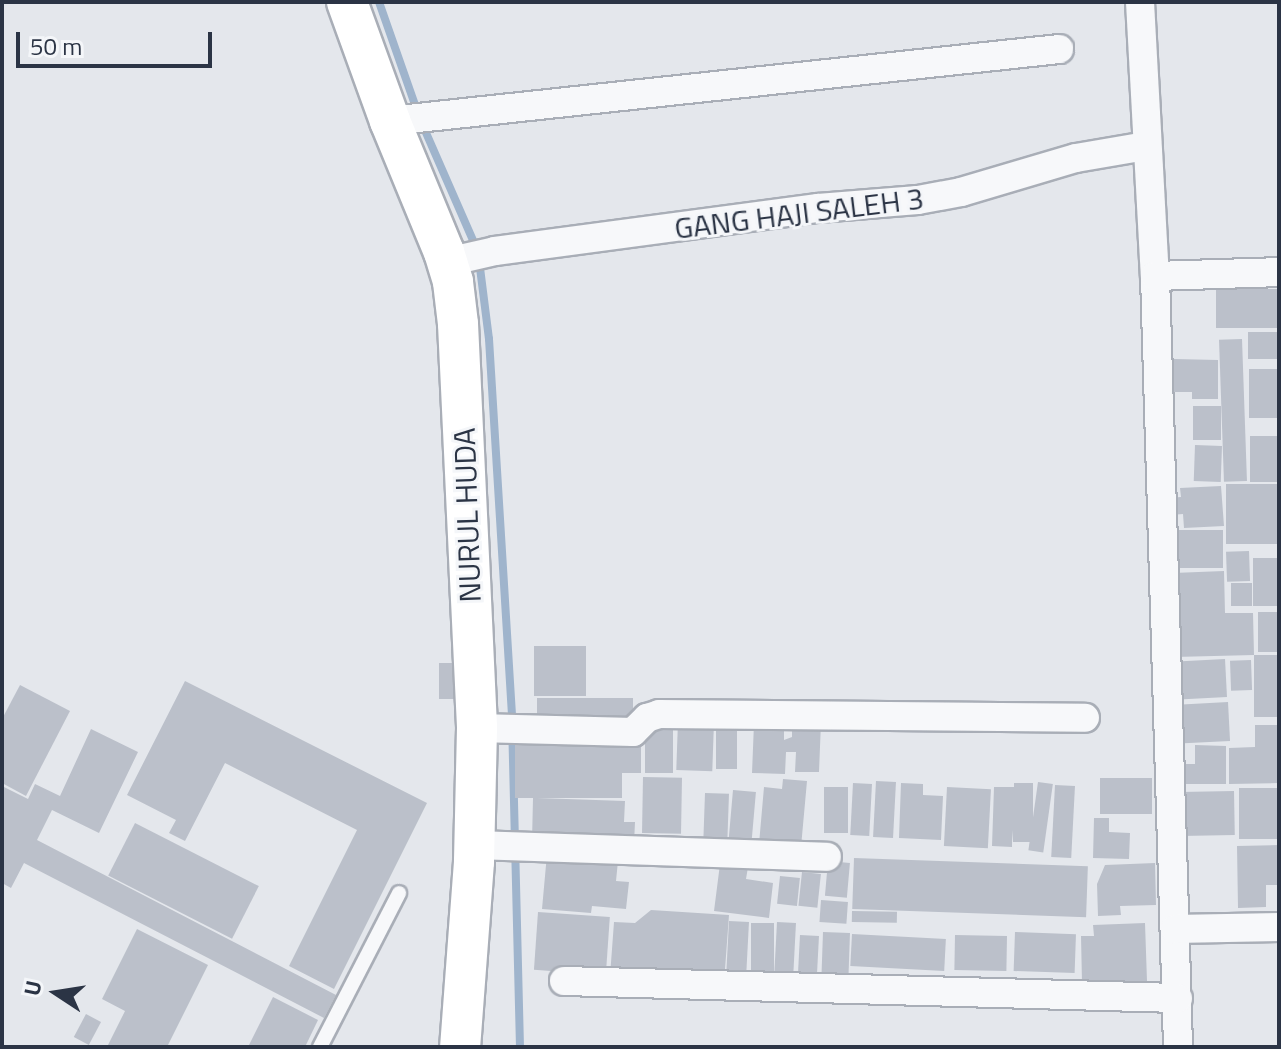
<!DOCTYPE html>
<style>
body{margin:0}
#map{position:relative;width:1281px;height:1049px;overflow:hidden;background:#e4e7ec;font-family:"Titillium Web",sans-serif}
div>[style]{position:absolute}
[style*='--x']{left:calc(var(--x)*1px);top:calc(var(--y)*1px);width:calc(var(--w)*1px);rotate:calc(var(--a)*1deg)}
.stream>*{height:8px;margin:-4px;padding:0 4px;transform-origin:4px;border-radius:4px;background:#9fb4cc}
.building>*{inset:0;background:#bbc0ca;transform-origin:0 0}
.roads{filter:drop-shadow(2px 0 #a9aeb7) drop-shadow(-2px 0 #a9aeb7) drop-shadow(0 2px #a9aeb7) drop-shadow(0 -2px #a9aeb7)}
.lane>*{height:14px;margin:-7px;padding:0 7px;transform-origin:7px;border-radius:7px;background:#f7f8fa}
.street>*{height:28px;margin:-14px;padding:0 14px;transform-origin:14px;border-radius:14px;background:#f7f8fa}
.secondary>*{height:40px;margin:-20px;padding:0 20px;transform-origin:20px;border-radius:20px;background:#fff}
span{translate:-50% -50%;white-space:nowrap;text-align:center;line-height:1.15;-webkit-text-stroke:6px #f4f6f9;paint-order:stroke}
.street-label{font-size:30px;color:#2b3445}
.frame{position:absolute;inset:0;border:4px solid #2b3445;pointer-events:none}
.north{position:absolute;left:16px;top:953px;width:80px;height:80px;-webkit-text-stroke:6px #f4f6f9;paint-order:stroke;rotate:282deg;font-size:22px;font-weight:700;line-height:32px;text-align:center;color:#2b3445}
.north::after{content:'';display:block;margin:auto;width:28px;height:36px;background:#2b3445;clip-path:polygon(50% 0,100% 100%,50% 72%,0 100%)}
.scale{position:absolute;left:16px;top:32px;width:196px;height:36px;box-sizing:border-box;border:4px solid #2b3445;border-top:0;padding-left:10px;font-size:24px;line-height:28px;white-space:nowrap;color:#2b3445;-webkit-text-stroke:6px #f4f6f9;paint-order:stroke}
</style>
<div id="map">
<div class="stream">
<div style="--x:379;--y:2;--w:124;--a:70.7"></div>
<div style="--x:420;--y:119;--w:145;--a:66.4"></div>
<div style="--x:478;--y:252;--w:88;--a:82.8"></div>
<div style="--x:489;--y:339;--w:382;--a:86.5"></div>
<div style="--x:512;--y:720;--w:327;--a:88.6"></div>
</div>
<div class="building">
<div style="left:1216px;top:289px;width:63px;height:39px"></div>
<div style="left:1279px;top:332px;width:27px;height:31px;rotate:90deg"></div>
<div style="left:1242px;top:339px;width:142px;height:23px;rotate:88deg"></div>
<div style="clip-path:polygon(1174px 359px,1218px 360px,1218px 399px,1192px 399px,1192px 392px,1173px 392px)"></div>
<div style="left:1279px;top:369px;width:49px;height:30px;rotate:90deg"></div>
<div style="left:1193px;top:406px;width:28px;height:34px"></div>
<div style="left:1279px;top:436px;width:46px;height:29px;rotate:90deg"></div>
<div style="left:1195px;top:445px;width:27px;height:36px;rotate:2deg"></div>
<div style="left:1279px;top:484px;width:60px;height:53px;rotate:90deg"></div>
<div style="clip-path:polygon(1221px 486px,1224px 526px,1184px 528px,1183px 514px,1170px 515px,1169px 498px,1181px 497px,1180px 488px)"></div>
<div style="left:1179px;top:530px;width:44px;height:38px"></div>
<div style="left:1249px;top:551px;width:30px;height:23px;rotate:88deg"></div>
<div style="left:1279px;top:558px;width:48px;height:26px;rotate:90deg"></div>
<div style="clip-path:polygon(1224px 571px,1225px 613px,1253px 613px,1254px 655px,1174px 657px,1173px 573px)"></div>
<div style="left:1252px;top:583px;width:23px;height:21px;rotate:90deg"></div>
<div style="left:1258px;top:612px;width:21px;height:40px"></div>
<div style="left:534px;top:646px;width:52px;height:50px"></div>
<div style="left:1254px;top:655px;width:25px;height:62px"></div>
<div style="left:1225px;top:659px;width:38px;height:48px;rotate:87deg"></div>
<div style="left:1251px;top:660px;width:30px;height:21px;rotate:88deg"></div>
<div style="left:439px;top:663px;width:18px;height:36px"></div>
<div style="clip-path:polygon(185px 681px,427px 803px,334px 989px,289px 966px,357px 830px,225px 763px,185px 841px,169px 833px,176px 820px,127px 795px)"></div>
<div style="clip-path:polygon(20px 685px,70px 711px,26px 796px,2px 783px,2px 719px)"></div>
<div style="left:537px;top:698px;width:96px;height:28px"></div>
<div style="left:1228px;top:702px;width:39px;height:46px;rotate:87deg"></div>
<div style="left:678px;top:721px;width:36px;height:49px;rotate:2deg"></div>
<div style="clip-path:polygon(792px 721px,821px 722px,819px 772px,795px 772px,796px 752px,786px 752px,785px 774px,752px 773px,754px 723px,784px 725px,784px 740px,792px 737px)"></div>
<div style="left:716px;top:722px;width:21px;height:47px"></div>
<div style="left:645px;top:723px;width:28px;height:50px"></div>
<div style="clip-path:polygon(1255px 725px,1279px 725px,1279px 783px,1229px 784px,1229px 748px,1255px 747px)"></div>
<div style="clip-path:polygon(91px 729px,138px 752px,99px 833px,52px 810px,37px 840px,336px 995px,324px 1018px,24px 863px,11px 888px,2px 883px,2px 786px,28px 799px,35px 784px,60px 796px)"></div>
<div style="clip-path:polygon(641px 734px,641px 773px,622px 773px,622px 798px,537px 798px,625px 801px,624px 822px,635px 822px,634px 844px,532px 841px,533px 798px,515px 798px,515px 735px)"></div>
<div style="clip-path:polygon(1195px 745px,1226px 746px,1226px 784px,1183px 784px,1183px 764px,1195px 764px)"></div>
<div style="left:643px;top:777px;width:39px;height:56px;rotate:1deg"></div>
<div style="left:1100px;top:778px;width:52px;height:36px"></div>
<div style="clip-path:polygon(783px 779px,807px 781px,801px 847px,759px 844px,764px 787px,782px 789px)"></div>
<div style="left:876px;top:781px;width:20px;height:56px;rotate:3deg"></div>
<div style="left:1038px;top:782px;width:15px;height:69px;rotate:8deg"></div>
<div style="left:853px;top:783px;width:19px;height:52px;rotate:3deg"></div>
<div style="clip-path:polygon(901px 783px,923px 784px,923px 795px,943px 796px,941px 840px,899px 838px)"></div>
<div style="clip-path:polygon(1014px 783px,1033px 783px,1033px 842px,1013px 842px,1012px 830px,1012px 847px,992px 846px,994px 787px,1014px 787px)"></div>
<div style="left:1055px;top:785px;width:20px;height:72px;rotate:3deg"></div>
<div style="left:824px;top:787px;width:24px;height:46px"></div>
<div style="left:947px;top:787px;width:44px;height:59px;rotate:3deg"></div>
<div style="left:1279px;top:788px;width:51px;height:40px;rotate:90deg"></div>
<div style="left:733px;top:790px;width:23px;height:50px;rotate:5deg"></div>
<div style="left:1234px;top:791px;width:44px;height:54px;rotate:89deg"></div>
<div style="left:705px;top:793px;width:24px;height:50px;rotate:2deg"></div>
<div style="clip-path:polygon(1094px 818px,1109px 818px,1109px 832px,1130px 833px,1129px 859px,1093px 858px)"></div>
<div style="left:135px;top:823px;width:139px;height:59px;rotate:27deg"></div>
<div style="clip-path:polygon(1279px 845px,1279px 885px,1266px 885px,1266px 907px,1238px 908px,1237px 846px)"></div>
<div style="clip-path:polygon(547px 854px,618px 861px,616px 881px,629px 882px,626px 909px,592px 906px,591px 913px,542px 909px)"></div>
<div style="left:854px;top:858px;width:234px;height:51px;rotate:2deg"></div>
<div style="left:828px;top:861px;width:22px;height:35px;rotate:5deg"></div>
<div style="clip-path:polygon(1155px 863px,1156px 905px,1120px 906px,1121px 915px,1098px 916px,1097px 884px,1105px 865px)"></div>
<div style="clip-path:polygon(720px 864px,748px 867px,746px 879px,773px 883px,769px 918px,714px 911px)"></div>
<div style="left:802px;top:872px;width:19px;height:34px;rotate:6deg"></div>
<div style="left:780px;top:876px;width:20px;height:28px;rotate:6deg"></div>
<div style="left:821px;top:900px;width:27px;height:22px;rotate:4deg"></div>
<div style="clip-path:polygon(651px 910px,729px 915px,724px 983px,610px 976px,614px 922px,635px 923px)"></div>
<div style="left:852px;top:911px;width:45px;height:11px;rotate:1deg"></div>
<div style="left:538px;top:912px;width:72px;height:58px;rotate:4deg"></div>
<div style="left:729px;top:921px;width:20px;height:56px;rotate:3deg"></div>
<div style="left:777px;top:922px;width:19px;height:51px;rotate:3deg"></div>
<div style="left:751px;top:923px;width:23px;height:57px"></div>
<div style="clip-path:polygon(1145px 923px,1147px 981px,1082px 983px,1081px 936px,1094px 936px,1093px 925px)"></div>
<div style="clip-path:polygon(137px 929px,208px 965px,167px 1047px,107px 1047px,125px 1011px,102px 999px)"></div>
<div style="left:823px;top:932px;width:27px;height:45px;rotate:2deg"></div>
<div style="left:1015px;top:932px;width:61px;height:39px;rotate:2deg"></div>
<div style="left:852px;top:934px;width:94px;height:32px;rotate:3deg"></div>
<div style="left:800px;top:935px;width:19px;height:40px;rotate:3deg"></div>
<div style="left:955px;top:935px;width:52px;height:35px;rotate:1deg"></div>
<div style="clip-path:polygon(273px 997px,318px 1020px,305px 1047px,248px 1047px)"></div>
<div style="left:86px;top:1014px;width:17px;height:26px;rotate:28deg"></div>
</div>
<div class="roads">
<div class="lane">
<div style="--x:320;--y:1047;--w:173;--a:-62.8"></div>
</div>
<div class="street">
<div style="--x:1140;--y:2;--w:274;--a:86.9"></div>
<div style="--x:1155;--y:276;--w:771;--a:88.29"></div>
<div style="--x:390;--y:121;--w:673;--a:-6.14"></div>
<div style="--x:447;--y:262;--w:49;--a:-12.9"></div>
<div style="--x:495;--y:251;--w:326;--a:-7.6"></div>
<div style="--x:818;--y:208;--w:100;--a:-4.6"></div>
<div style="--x:918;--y:200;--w:44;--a:-10.5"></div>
<div style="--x:961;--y:192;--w:120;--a:-16.5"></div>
<div style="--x:1076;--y:158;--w:71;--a:-9.7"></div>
<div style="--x:1155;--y:276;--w:124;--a:-1.8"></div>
<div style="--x:477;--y:728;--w:156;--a:1.5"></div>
<div style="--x:633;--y:732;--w:20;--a:-45"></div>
<div style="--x:647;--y:718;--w:13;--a:-18"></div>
<div style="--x:659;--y:714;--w:426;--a:0.5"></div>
<div style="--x:474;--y:845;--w:353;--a:1.9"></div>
<div style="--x:1175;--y:929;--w:104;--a:-1.1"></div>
<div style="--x:564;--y:981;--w:614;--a:1.59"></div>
</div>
<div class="secondary">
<div style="--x:347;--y:2;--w:127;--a:70.1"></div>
<div style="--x:390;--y:121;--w:142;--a:67.6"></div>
<div style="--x:444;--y:252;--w:31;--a:73"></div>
<div style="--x:453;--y:282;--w:42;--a:83.2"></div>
<div style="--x:458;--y:324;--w:404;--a:87.3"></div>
<div style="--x:477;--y:728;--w:134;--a:91.3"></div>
<div style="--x:474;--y:862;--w:186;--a:94.3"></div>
</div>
</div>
<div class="street-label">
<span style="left:799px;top:213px;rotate:-7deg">GANG HAJI SALEH 3</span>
<span style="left:467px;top:515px;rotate:-92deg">NURUL HUDA</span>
</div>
<div class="frame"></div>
<div class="north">U</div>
<div class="scale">50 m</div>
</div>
